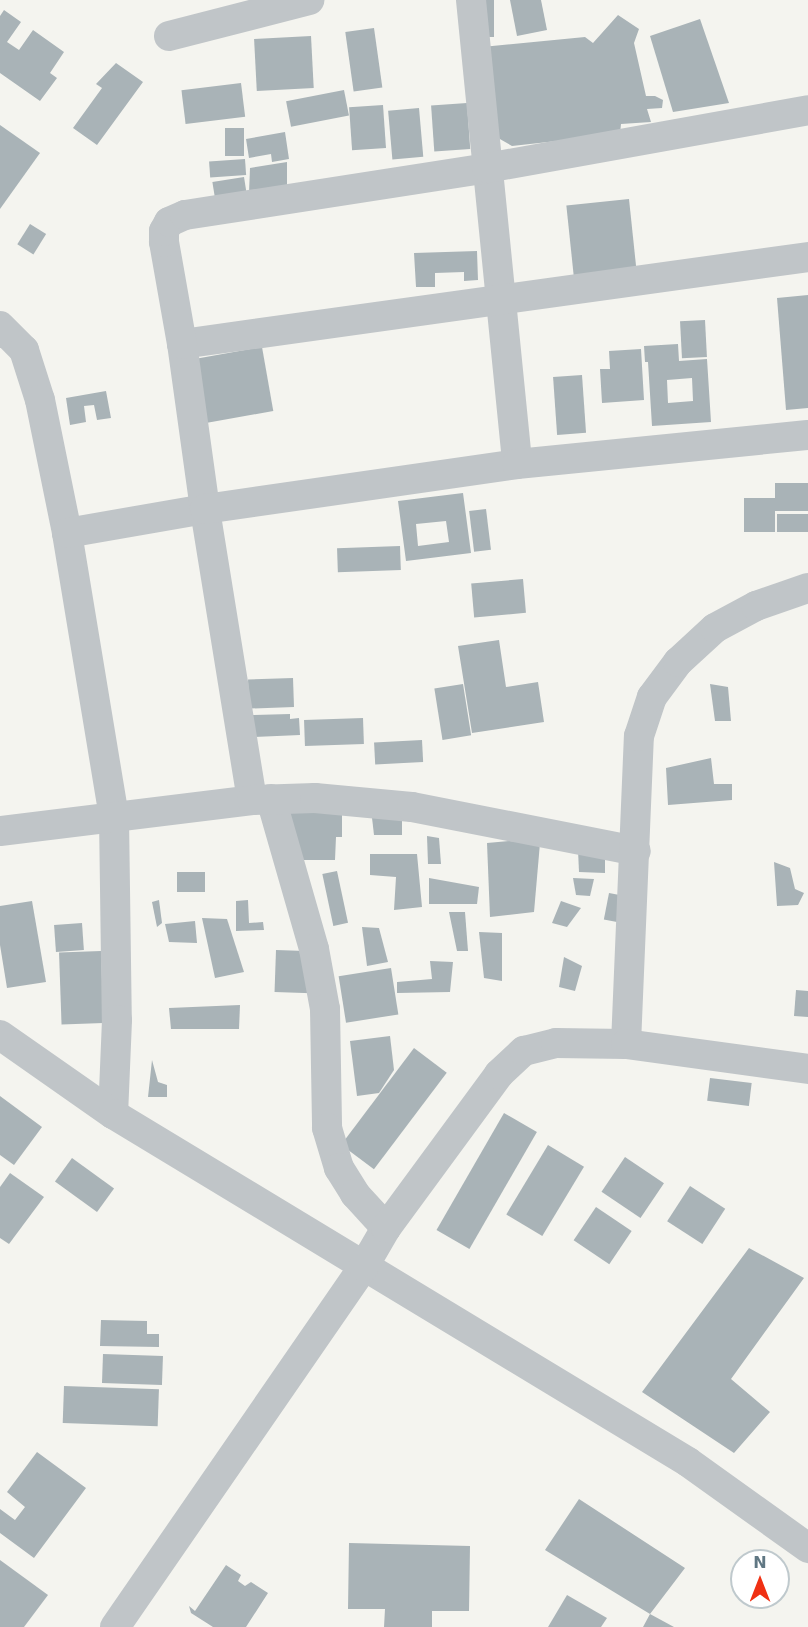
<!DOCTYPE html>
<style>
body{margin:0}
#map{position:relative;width:808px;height:1627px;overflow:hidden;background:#f4f4ef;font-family:"DejaVu Sans",sans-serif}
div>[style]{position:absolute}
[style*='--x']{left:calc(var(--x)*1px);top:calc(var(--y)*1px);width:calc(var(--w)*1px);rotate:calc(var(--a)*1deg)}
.building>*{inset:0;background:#a9b3b7;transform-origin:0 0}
.minor>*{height:30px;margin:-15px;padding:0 15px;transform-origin:15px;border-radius:15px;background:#c0c5c8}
span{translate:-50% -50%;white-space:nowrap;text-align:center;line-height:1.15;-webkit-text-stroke:6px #fff;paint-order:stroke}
.north{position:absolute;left:730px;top:1549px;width:60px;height:60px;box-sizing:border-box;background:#fff;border:2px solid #bfc9cd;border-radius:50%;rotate:0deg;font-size:16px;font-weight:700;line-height:24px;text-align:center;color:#607783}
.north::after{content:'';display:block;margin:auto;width:21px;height:27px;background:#f03013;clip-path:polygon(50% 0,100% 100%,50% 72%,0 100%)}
</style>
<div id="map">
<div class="building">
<div style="left:472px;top:0;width:22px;height:37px"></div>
<div style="clip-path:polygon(510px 0,541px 0,547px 30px,517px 36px)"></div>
<div style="clip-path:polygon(4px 10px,21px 22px,7px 42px,19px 50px,33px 30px,64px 52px,50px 73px,57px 78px,40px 101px,0 73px,0 16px)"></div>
<div style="clip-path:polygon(618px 15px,639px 29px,634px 43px,646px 96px,655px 96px,663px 100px,662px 108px,647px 109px,651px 122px,621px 124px,620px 134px,512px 146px,484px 130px,482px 47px,585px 37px,593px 43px)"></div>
<div style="clip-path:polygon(700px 19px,729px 103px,673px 112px,650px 36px)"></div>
<div style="left:374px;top:28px;width:60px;height:29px;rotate:82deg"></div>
<div style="left:311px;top:36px;width:52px;height:57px;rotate:87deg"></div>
<div style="clip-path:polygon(116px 63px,143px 82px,97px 145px,73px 128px,102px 88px,96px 84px)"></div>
<div style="left:241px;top:83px;width:34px;height:60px;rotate:83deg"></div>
<div style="left:344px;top:90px;width:26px;height:59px;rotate:79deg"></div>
<div style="left:467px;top:103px;width:46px;height:36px;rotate:86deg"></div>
<div style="left:383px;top:105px;width:43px;height:34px;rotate:86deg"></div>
<div style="left:419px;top:108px;width:49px;height:31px;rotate:85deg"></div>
<div style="clip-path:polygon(0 125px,40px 153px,0 209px)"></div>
<div style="left:225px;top:128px;width:19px;height:28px"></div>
<div style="clip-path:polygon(285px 132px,289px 159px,272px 162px,271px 154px,249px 158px,246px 139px)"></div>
<div style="left:245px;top:159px;width:16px;height:36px;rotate:86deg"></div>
<div style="clip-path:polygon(287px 162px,287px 186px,249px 193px,250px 168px)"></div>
<div style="left:244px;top:177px;width:18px;height:32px;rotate:81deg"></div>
<div style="left:629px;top:199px;width:72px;height:63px;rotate:84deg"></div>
<div style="left:30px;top:224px;width:19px;height:24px;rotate:32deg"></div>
<div style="clip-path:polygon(477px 251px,478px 280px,464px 281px,464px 272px,435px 273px,435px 287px,416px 287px,414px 253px)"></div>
<div style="clip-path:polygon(808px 295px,808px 408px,786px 410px,777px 298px)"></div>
<div style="left:705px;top:320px;width:37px;height:25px;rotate:87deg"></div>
<div style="clip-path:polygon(evenodd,678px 344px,679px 361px,707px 359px,711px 422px,652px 426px,648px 362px,645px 362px,644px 346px,678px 344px,692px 378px,693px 401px,668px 403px,667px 380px,692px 378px)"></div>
<div style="left:262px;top:347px;width:65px;height:67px;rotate:80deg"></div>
<div style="clip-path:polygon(641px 349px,644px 400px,602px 403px,600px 369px,610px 369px,609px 351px)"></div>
<div style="left:582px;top:375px;width:58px;height:29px;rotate:86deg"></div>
<div style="clip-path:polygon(106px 391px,111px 418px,97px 420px,94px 405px,84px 406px,86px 422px,70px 425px,66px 398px)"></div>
<div style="left:808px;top:483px;width:28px;height:33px;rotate:90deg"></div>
<div style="clip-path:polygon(evenodd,463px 493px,471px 553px,406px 561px,398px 501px,463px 493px,446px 521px,449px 542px,418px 546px,416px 524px,446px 521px)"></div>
<div style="left:744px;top:498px;width:31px;height:34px"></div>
<div style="left:486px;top:509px;width:41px;height:17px;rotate:83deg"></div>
<div style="left:808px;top:514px;width:18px;height:31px;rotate:90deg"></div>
<div style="left:400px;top:546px;width:24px;height:63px;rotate:88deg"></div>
<div style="left:523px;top:579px;width:34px;height:52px;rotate:85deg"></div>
<div style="clip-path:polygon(499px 640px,506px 687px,538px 682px,544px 722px,472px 733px,458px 646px)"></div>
<div style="left:293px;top:678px;width:29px;height:45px;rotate:88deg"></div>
<div style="left:463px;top:684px;width:52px;height:29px;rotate:81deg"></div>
<div style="clip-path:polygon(710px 684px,728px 687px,731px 721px,715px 721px)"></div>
<div style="clip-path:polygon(290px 714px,290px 719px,299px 718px,300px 735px,253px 737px,252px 715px)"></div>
<div style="left:363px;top:718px;width:26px;height:59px;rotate:88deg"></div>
<div style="left:422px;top:740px;width:22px;height:48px;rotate:87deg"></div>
<div style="clip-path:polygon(711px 758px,714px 784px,732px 784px,732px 800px,668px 805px,666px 768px)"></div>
<div style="clip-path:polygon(371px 809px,402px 812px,402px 835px,374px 835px)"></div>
<div style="clip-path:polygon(287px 811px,342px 812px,342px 837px,336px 837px,335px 860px,300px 860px)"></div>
<div style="clip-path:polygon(427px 836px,439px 838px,441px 864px,428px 864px)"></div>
<div style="clip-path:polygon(509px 841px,540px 843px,534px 912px,490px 917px,487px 843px)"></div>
<div style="clip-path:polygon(578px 850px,605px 853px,605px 873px,579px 872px)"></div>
<div style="clip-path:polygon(370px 854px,417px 854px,422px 907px,394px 910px,396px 877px,370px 875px)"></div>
<div style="clip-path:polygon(774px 862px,790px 868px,795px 889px,804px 893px,798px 905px,777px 906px)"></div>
<div style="left:337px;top:871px;width:53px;height:15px;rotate:78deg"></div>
<div style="left:205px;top:872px;width:20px;height:28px;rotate:90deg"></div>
<div style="clip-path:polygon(429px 878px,479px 887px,477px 904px,429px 904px)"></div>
<div style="clip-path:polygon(573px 878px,594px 879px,590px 896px,576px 895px)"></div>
<div style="left:609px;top:893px;width:16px;height:27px;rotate:11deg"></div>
<div style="clip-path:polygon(159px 900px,162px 923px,157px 927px,152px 902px)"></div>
<div style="clip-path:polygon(248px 900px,249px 923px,263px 922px,264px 930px,236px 931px,236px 901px)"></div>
<div style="clip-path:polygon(32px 901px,46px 982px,7px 988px,0 945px,0 906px)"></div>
<div style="clip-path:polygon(561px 901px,581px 908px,567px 927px,552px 923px)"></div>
<div style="clip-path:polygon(449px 912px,465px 912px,468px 951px,457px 951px)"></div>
<div style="clip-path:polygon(202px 918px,227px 919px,244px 972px,215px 978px)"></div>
<div style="clip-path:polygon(195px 921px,197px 943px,169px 942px,165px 924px)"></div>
<div style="left:82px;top:923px;width:27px;height:28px;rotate:86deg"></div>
<div style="clip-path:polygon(362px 927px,379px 928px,388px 962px,367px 966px)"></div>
<div style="clip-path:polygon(479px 932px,502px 933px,502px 981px,484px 978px)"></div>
<div style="left:276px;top:950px;width:37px;height:42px;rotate:2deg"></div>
<div style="left:101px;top:951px;width:72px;height:42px;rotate:88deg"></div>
<div style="clip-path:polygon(564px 957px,582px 966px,575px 991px,559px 987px)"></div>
<div style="clip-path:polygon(430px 961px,453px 962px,450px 992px,397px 993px,397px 982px,432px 979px)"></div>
<div style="left:391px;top:968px;width:47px;height:53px;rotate:81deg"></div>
<div style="clip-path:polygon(796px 990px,808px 991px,808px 1017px,794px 1016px)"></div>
<div style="clip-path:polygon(240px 1005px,239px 1029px,171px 1029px,169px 1008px)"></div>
<div style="clip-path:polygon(390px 1036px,394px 1070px,379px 1093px,357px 1096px,350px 1041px)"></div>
<div style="left:414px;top:1048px;width:41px;height:121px;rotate:37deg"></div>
<div style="clip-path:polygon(152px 1060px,158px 1082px,167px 1085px,167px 1097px,148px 1097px)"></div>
<div style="left:710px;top:1078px;width:42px;height:23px;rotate:7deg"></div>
<div style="clip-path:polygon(0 1096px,42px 1127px,14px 1165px,0 1155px)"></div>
<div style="left:504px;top:1113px;width:38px;height:135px;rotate:30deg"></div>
<div style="left:548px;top:1145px;width:42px;height:81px;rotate:31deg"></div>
<div style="left:625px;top:1157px;width:47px;height:42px;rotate:34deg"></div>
<div style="left:72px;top:1158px;width:52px;height:29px;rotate:36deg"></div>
<div style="clip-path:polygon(10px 1173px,44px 1197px,9px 1244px,0 1238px,0 1187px)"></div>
<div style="left:690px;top:1186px;width:42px;height:42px;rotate:33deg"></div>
<div style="left:596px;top:1207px;width:43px;height:40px;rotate:34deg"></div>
<div style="clip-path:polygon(749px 1248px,804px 1278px,731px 1379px,770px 1412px,734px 1453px,642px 1392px)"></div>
<div style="clip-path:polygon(101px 1320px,147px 1321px,147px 1334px,159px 1334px,159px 1347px,100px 1346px)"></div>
<div style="left:103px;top:1354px;width:60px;height:29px;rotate:2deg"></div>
<div style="left:64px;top:1386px;width:95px;height:37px;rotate:2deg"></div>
<div style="clip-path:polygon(37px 1452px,86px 1488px,34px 1558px,0 1533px,0 1509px,15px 1520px,25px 1507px,7px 1492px)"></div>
<div style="clip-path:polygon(579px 1499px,685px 1568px,650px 1614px,674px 1627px,643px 1627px,650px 1614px,545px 1550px)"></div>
<div style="clip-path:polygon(349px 1543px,470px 1546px,469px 1611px,432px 1611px,432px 1627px,384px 1627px,385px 1609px,348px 1609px)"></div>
<div style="clip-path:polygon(0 1560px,48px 1595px,24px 1627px,0 1627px)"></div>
<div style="clip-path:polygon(226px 1565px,241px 1575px,238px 1581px,245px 1586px,251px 1582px,268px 1593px,246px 1627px,213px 1627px,191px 1613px,189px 1606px,195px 1611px)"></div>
<div style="clip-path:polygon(567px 1595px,607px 1618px,601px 1627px,548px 1627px)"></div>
</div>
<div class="minor">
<div style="--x:471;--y:0;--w:466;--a:84.3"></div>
<div style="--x:169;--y:36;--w:145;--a:-14.4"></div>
<div style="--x:0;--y:326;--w:34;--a:45"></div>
<div style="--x:24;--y:350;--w:52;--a:72.3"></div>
<div style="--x:40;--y:400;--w:136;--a:78.5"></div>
<div style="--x:67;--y:533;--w:288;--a:80.6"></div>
<div style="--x:114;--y:817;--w:203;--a:89.2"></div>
<div style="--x:117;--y:1020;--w:94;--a:92.4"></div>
<div style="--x:182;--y:344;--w:632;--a:-7.91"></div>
<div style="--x:67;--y:533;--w:140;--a:-9.9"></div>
<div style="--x:205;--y:509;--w:167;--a:-97.9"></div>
<div style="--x:182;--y:344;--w:104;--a:-100"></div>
<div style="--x:164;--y:242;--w:11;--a:-90"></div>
<div style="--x:164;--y:231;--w:10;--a:-61"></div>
<div style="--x:169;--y:222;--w:17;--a:-24"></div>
<div style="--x:185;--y:215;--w:306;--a:-8.8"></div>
<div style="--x:487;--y:168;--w:326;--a:-10.2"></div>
<div style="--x:271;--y:799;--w:156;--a:74"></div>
<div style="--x:314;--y:949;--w:61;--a:79.6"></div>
<div style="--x:325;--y:1009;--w:119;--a:89"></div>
<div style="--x:327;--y:1128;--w:42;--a:73.3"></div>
<div style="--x:339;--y:1168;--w:31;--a:58"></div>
<div style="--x:355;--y:1194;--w:46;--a:47.6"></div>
<div style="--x:252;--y:800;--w:295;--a:-99.2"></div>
<div style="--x:205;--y:509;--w:315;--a:-8.2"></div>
<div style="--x:517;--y:464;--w:292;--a:-5.7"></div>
<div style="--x:0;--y:831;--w:254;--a:-7"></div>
<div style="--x:252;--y:800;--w:63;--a:-1.8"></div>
<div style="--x:315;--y:798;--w:97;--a:5.3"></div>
<div style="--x:412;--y:807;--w:228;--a:11.1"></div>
<div style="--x:0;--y:1035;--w:138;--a:35"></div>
<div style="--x:113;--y:1114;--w:672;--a:31.18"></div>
<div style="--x:688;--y:1462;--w:148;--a:35.6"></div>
<div style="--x:626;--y:1044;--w:308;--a:-87.6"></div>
<div style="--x:639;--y:736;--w:41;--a:-71.6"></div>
<div style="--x:652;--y:697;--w:44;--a:-53.4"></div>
<div style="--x:678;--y:662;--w:50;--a:-42.6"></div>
<div style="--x:715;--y:628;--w:47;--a:-28.2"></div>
<div style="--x:756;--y:606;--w:55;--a:-19.1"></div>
<div style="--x:115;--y:1627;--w:439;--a:-55.4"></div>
<div style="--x:364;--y:1266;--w:44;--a:-59.9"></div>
<div style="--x:386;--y:1228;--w:191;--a:-53.7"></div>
<div style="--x:499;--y:1074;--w:34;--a:-43"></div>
<div style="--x:524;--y:1051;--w:33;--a:-14"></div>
<div style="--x:556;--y:1043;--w:70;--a:0.8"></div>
<div style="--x:626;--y:1044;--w:184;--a:7.8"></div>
</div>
<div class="north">N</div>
</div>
